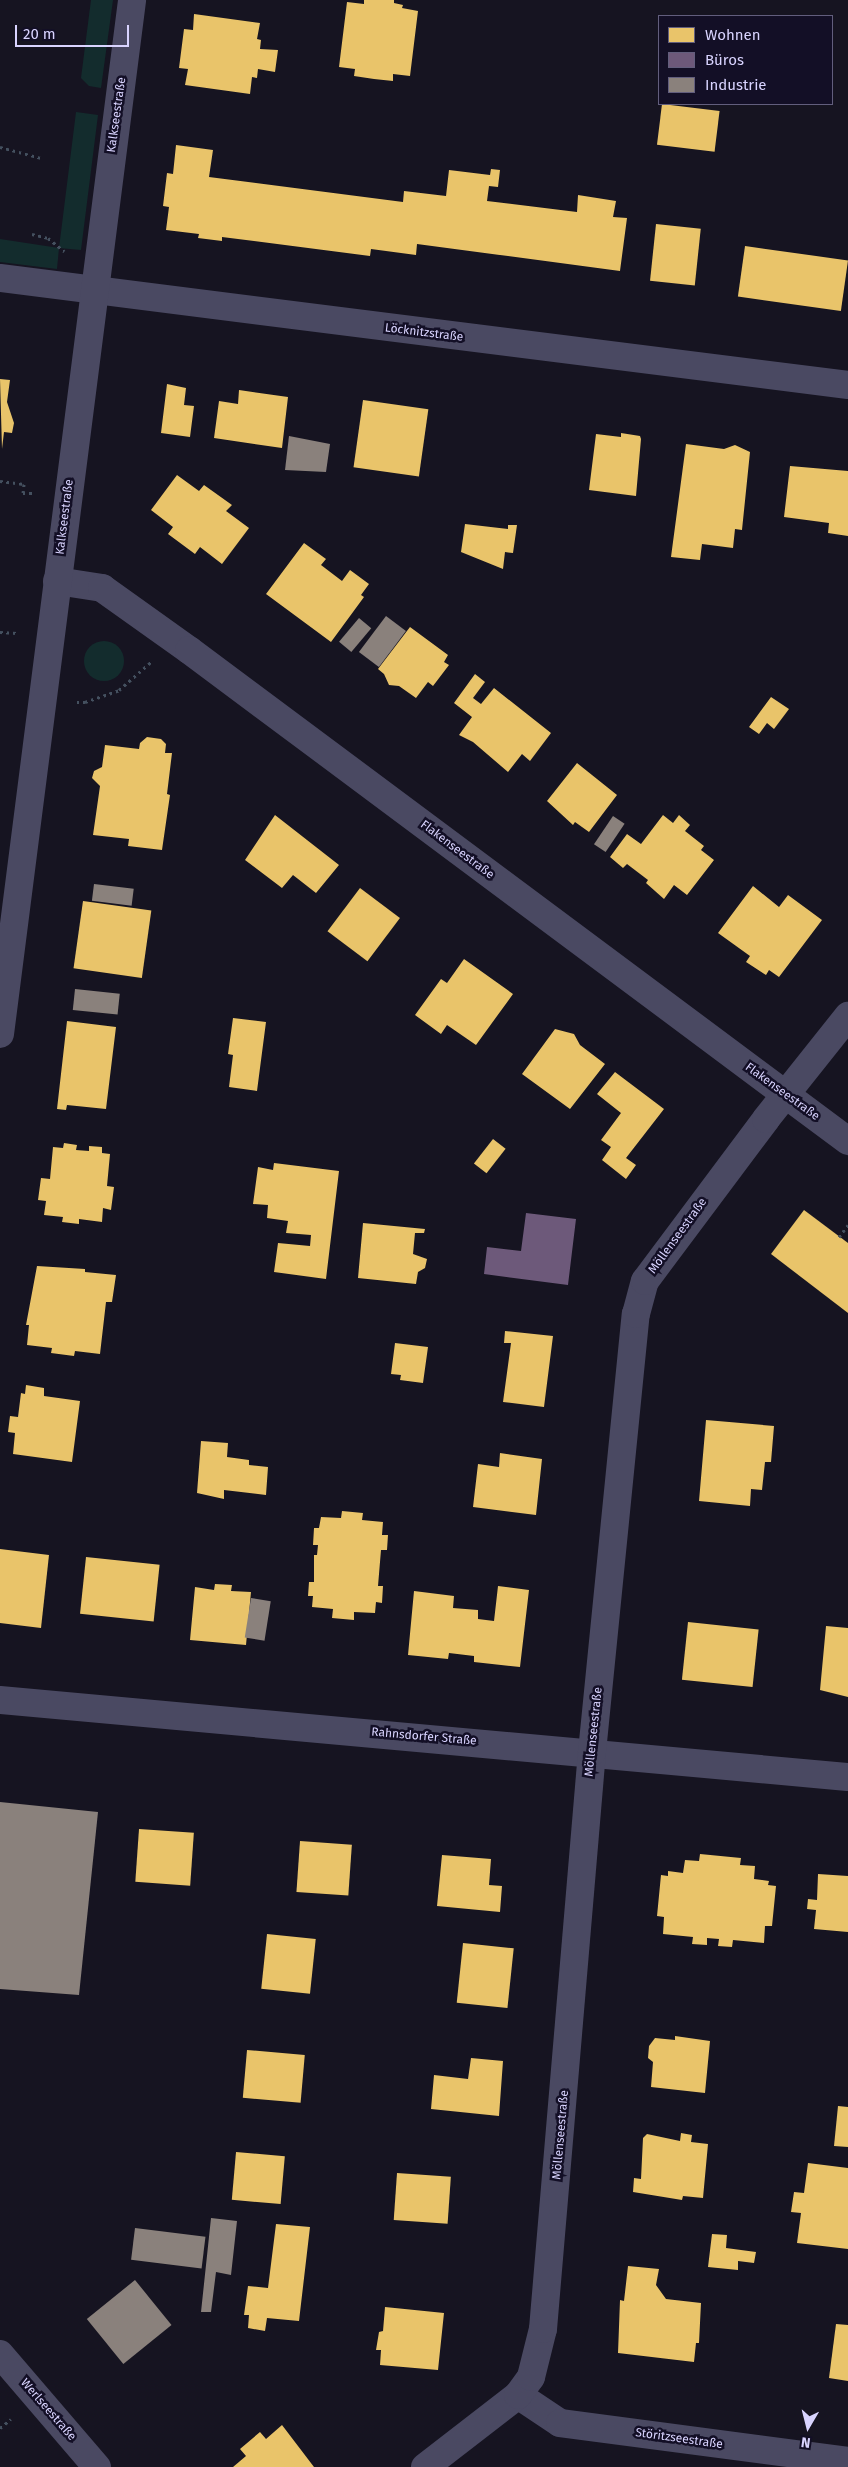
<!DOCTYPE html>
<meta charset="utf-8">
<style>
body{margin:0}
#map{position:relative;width:848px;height:2467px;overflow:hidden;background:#161421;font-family:"Fira Sans",sans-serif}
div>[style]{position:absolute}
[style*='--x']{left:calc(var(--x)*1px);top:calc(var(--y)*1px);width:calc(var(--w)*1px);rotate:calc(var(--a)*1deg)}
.green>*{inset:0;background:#132c2d}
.round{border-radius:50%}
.homes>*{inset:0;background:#e9c46a;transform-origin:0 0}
.offices>*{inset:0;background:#6d597a}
.industry>*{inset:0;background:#8a817c;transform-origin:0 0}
.path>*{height:3px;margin-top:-1.5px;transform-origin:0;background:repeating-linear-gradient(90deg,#44505f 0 2.5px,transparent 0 6.5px)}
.street>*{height:28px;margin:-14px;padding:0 14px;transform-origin:14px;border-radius:14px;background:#4a4962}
span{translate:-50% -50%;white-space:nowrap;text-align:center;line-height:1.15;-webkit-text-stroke:5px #130f26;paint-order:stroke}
.street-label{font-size:12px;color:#d9d4ff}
.legend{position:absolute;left:658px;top:15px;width:175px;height:90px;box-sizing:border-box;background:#130f26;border:1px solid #625e7d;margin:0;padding:6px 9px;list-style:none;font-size:15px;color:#d9d4ff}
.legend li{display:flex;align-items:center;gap:10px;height:25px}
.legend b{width:25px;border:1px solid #625e7d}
.north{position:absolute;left:783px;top:2402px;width:50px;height:50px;-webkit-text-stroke:4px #130f26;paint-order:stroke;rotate:188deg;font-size:14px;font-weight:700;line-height:20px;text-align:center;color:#d9d4ff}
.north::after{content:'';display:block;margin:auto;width:18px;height:22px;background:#d9d4ff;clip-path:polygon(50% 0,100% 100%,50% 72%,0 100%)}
.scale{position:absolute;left:15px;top:25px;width:114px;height:22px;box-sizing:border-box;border:2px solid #d9d4ff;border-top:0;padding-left:6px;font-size:15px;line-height:18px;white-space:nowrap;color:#d9d4ff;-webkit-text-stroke:4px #130f26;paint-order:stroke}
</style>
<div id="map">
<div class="green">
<div style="clip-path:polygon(91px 0,113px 0,101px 88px,89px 86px,81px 78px)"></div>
<div style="clip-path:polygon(76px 112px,98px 115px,81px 250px,59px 248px,57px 269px,0 262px,0 239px,59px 248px)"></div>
<div class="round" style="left:84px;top:641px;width:40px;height:40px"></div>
</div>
<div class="homes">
<div style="clip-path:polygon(364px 0,394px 0,394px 3px,403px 5px,402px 8px,418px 11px,410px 76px,393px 74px,393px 81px,374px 79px,354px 76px,355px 69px,339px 67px,347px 2px,364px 4px)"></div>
<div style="clip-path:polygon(194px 14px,260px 23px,257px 39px,261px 40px,260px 49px,278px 50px,275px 72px,258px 69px,257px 78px,252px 77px,250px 94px,185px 85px,188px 69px,179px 68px,184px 29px,193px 30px)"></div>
<div style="left:662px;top:104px;width:58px;height:41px;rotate:7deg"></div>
<div style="clip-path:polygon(176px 145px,213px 150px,209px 177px,403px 202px,404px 191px,446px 196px,449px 170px,490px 175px,491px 169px,500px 170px,498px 187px,489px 186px,487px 201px,577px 212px,578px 195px,616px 201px,613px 217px,627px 218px,620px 271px,417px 244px,416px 255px,371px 249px,370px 256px,222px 237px,222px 241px,198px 238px,199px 234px,166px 230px,169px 207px,163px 206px,167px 173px,173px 174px)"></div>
<div style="left:656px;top:224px;width:45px;height:57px;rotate:6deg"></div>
<div style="left:745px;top:246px;width:104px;height:51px;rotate:8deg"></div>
<div style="clip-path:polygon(0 379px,10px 380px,7px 402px,14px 423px,12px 433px,4px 432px,2px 449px)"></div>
<div style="clip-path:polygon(167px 384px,186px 388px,184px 405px,194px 406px,190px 437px,161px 433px)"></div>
<div style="clip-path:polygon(239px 390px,288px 397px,282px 448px,214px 438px,219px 401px,238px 404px)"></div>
<div style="left:363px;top:400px;width:66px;height:68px;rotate:8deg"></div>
<div style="clip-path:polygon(621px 433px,640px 436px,641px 439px,636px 496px,589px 490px,596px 434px,621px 437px)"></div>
<div style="clip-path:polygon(686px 444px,724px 449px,735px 445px,750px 452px,742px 530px,735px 529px,733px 548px,702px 544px,700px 560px,671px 557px)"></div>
<div style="clip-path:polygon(790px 466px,848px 471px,848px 536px,828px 533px,829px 523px,784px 517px)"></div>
<div style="clip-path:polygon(177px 475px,199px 491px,204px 485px,232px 505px,226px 511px,249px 528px,222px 564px,200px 547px,195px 554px,168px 534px,173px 527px,151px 510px)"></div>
<div style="clip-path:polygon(465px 524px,508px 529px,508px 525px,517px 525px,513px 553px,505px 552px,503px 569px,461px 552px)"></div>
<div style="clip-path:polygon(304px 543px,326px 559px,321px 565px,342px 581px,350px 570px,369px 584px,361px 595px,364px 597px,331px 642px,266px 594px)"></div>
<div style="clip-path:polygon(410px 627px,448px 655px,444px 662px,449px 665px,433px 686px,428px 682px,416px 698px,399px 686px,389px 685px,384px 674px,378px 669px)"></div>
<div style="clip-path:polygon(475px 674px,485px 682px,473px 698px,481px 704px,494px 688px,551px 733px,530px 761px,522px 754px,508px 772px,473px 742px,459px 735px,472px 717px,454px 703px)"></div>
<div style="clip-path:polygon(771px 697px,789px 709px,774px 729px,767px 723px,759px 734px,749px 727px)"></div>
<div style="clip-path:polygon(147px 737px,161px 739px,166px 744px,165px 753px,172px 753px,167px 794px,170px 795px,162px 850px,128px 846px,129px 839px,93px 835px,100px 786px,92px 778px,94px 771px,102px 767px,105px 745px,139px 749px,140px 743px)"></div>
<div style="clip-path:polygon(577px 763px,617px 795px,589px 832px,575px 822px,573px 825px,547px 801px)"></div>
<div style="clip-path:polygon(275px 815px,339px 865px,316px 893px,293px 875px,282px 888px,245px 860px)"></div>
<div style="clip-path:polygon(663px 815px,673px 823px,679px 815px,690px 825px,685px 831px,704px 846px,701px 850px,714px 860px,687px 895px,674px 885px,664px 899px,646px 883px,648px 880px,627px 864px,623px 868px,610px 857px,627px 834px,641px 844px)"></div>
<div style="clip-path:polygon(753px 886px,779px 907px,788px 895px,822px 920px,779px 977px,769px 970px,766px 975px,746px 962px,750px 956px,718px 933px)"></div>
<div style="left:360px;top:888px;width:50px;height:54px;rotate:37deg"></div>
<div style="left:83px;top:901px;width:69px;height:68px;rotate:8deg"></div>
<div style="clip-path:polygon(464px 959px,513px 994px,476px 1045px,447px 1025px,441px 1034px,415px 1015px,441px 979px,447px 983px)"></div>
<div style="clip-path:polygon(233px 1018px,266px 1022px,257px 1091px,229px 1087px,233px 1055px,228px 1054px)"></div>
<div style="clip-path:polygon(67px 1021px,116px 1027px,106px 1109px,67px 1105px,66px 1110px,57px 1109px)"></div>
<div style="clip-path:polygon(555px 1029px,574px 1034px,580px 1045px,605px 1064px,570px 1109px,522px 1074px)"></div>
<div style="clip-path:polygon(615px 1072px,664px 1109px,626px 1158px,636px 1165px,626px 1179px,602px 1160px,611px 1147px,601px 1140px,621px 1113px,597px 1094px)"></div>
<div style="left:493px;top:1139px;width:16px;height:31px;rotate:38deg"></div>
<div style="clip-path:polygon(64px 1143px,77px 1145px,76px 1150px,89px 1151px,89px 1146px,102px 1147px,102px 1153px,110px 1154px,107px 1186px,114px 1187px,111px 1210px,103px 1208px,102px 1222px,79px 1219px,79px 1224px,62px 1222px,63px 1217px,44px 1215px,46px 1201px,38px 1200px,41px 1178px,50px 1179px,53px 1147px,63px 1148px)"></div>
<div style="clip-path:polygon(274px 1163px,339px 1171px,326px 1279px,274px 1272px,278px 1243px,310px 1246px,311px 1235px,286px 1233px,288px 1221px,267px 1218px,268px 1205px,253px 1204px,258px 1167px,273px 1170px)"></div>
<div style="clip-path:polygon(804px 1210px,848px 1243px,848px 1313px,771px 1254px)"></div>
<div style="clip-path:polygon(363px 1223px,425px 1229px,424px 1233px,415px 1233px,413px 1254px,427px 1259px,425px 1268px,418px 1272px,416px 1284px,358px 1278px)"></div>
<div style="clip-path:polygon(37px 1266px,85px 1269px,85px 1272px,116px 1275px,112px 1302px,106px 1302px,100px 1354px,75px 1351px,74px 1356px,51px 1353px,52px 1348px,27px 1345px,29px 1325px,26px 1325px)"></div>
<div style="clip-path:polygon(505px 1331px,553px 1336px,544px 1407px,503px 1402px,511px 1343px,504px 1343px)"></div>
<div style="clip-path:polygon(395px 1343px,428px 1347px,423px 1383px,400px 1380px,401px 1375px,391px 1374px)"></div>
<div style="clip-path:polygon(26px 1385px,44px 1388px,44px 1396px,80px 1401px,72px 1462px,13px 1454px,15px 1433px,8px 1432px,10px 1416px,18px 1417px,21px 1393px,25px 1394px)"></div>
<div style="clip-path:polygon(706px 1420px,774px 1426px,771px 1462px,765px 1462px,762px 1490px,751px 1489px,750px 1506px,699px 1501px)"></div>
<div style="clip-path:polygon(201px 1441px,228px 1443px,227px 1457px,249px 1460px,249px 1465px,268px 1467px,266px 1495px,224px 1490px,224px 1499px,197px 1493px)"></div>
<div style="clip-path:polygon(500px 1453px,542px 1459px,536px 1515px,473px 1507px,478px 1464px,499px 1467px)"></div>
<div style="clip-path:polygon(342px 1511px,363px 1513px,362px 1520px,383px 1522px,382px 1535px,388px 1535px,387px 1550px,381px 1550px,378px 1586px,383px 1586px,382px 1603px,376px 1602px,375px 1613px,354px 1612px,354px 1620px,332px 1618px,333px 1609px,312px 1607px,313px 1596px,308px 1596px,309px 1582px,314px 1582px,314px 1555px,317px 1555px,318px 1545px,313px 1545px,314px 1528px,319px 1528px,321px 1517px,341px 1518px)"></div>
<div style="clip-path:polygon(0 1549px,49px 1555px,41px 1628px,0 1623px)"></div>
<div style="left:86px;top:1557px;width:74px;height:57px;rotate:6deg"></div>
<div style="clip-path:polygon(215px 1584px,232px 1585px,231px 1591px,251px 1592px,246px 1645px,190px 1640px,195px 1587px,214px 1590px)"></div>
<div style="clip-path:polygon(498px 1586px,529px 1590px,520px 1667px,474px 1662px,474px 1656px,449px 1653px,448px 1659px,408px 1655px,414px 1591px,454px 1596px,453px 1608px,478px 1610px,478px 1619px,494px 1621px)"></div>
<div style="left:688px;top:1622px;width:71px;height:58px;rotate:6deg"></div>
<div style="clip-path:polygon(826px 1626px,848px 1628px,848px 1697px,820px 1690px)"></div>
<div style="left:139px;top:1829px;width:55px;height:53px;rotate:4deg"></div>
<div style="left:300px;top:1841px;width:52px;height:51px;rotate:4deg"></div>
<div style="clip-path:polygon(700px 1854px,741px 1858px,740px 1865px,755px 1866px,754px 1879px,769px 1881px,768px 1885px,776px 1886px,772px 1926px,765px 1926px,764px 1943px,733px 1940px,732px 1947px,718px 1946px,719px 1939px,707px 1938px,707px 1945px,692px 1944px,693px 1937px,663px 1934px,664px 1917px,657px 1916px,661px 1875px,668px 1876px,668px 1871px,683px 1873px,685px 1860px,699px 1861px)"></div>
<div style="clip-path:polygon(442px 1855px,491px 1859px,489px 1885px,502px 1886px,500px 1912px,437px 1906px)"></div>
<div style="clip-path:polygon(818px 1874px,848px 1876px,848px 1932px,814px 1929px,816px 1910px,807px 1909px,808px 1899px,817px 1900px)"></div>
<div style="left:267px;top:1934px;width:49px;height:55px;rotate:6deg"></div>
<div style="left:463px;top:1943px;width:51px;height:60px;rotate:6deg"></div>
<div style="clip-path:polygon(675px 2036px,710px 2041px,705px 2093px,651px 2087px,653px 2062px,648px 2058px,649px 2046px,655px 2038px,675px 2040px)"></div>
<div style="left:247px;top:2050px;width:58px;height:48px;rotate:5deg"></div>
<div style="clip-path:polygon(471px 2058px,503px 2061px,499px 2116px,431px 2109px,434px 2075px,468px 2079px)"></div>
<div style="clip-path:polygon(838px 2106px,848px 2107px,848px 2147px,834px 2146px)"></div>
<div style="clip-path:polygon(681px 2133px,692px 2135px,691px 2142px,708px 2144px,703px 2198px,683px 2196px,682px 2200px,633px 2192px,634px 2178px,641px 2179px,643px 2138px,647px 2134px,680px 2141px)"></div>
<div style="left:236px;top:2152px;width:49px;height:48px;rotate:5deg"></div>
<div style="clip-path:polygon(808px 2163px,848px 2168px,848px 2249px,797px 2243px,801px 2213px,791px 2212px,794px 2192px,804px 2193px)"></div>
<div style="left:397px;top:2173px;width:54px;height:47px;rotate:4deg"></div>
<div style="clip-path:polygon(276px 2224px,310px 2227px,299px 2321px,267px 2318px,265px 2331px,248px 2328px,249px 2315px,244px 2315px,248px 2286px,268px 2288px)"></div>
<div style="clip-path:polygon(712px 2234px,727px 2235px,726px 2248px,756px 2252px,754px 2263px,738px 2261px,738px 2270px,708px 2267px)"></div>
<div style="clip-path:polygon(628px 2266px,659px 2269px,656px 2285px,666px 2299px,701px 2303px,699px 2343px,696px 2343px,694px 2362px,618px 2353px,620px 2300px,624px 2301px)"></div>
<div style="clip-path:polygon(385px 2307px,444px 2313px,438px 2370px,380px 2365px,381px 2350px,376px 2350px,379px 2332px,383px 2331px)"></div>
<div style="clip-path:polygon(836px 2324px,848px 2325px,848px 2381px,829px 2378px)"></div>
<div style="clip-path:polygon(282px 2425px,314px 2467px,233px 2467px,246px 2456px,240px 2449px,260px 2432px,266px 2439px)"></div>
</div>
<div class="offices">
<div style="clip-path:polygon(526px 1213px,576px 1219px,568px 1285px,484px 1274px,487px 1247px,521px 1251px)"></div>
</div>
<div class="industry">
<div style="clip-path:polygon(289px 436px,330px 444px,326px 472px,285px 470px)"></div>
<div style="left:386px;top:616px;width:25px;height:45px;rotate:37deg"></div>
<div style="left:359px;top:618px;width:16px;height:31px;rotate:40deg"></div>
<div style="left:613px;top:816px;width:14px;height:34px;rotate:34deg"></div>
<div style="left:94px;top:884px;width:40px;height:17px;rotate:7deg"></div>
<div style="left:75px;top:989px;width:45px;height:21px;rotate:6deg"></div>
<div style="left:251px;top:1598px;width:20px;height:40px;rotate:9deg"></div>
<div style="clip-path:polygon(0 1802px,98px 1812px,79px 1995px,0 1989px)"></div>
<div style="clip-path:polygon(211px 2218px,237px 2221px,231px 2275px,216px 2272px,211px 2312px,201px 2312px)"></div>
<div style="left:135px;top:2228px;width:71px;height:32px;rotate:7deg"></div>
<div style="left:135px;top:2280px;width:58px;height:62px;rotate:51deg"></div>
</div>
<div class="path">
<div style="--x:0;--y:147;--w:42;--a:15"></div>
<div style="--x:32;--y:234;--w:16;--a:14"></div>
<div style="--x:48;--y:238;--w:21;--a:39"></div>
<div style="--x:0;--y:481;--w:24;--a:7"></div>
<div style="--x:24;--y:484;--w:9;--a:96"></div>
<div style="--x:23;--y:493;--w:12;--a:0"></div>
<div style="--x:0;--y:632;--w:17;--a:3"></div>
<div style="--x:77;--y:702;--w:8;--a:0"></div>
<div style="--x:85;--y:702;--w:36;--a:-19"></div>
<div style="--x:119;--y:690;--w:43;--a:-41.2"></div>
<div style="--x:839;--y:1237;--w:15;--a:-53"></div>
<div style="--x:0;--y:2428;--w:14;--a:-39"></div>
</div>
<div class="street">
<div style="--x:0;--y:278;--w:855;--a:7.19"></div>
<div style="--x:57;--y:581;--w:46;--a:8.8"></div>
<div style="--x:102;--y:588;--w:107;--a:35.5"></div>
<div style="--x:189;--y:650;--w:822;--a:36.69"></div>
<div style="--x:0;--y:1034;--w:1042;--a:-82.72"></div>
<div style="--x:0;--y:1700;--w:851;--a:5.19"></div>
<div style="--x:0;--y:2354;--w:149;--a:49.4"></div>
<div style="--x:518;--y:2395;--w:50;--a:33.7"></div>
<div style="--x:560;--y:2423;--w:290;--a:7.5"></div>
<div style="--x:425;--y:2467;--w:118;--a:-37.7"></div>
<div style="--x:518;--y:2395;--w:22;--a:-54"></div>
<div style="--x:531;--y:2377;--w:49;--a:-76"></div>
<div style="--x:543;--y:2329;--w:579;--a:-85.15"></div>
<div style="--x:592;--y:1752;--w:440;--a:-84.3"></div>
<div style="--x:636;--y:1314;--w:34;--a:-75"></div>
<div style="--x:645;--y:1281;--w:202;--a:-53.2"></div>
<div style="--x:766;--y:1119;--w:132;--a:-51.5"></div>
</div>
<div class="street-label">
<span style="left:117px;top:115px;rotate:-82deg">Kalkseestraße</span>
<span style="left:424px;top:333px;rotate:7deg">Löcknitzstraße</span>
<span style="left:65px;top:517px;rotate:-83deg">Kalkseestraße</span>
<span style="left:457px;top:850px;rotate:37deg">Flakenseestraße</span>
<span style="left:782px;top:1092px;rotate:36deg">Flakenseestraße</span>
<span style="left:678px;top:1236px;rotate:-54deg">Möllenseestraße</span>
<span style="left:594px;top:1732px;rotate:-84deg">Möllenseestraße</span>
<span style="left:424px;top:1737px;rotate:5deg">Rahnsdorfer Straße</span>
<span style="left:561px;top:2135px;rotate:-85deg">Möllenseestraße</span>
<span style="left:48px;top:2410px;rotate:49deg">Werlseestraße</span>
<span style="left:679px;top:2439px;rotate:8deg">Störitzseestraße</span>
</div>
<ul class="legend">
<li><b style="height:14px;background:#e9c46a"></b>Wohnen</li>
<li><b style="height:14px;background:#6d597a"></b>Büros</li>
<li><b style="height:14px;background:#8a817c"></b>Industrie</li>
</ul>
<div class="north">N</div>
<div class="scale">20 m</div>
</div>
